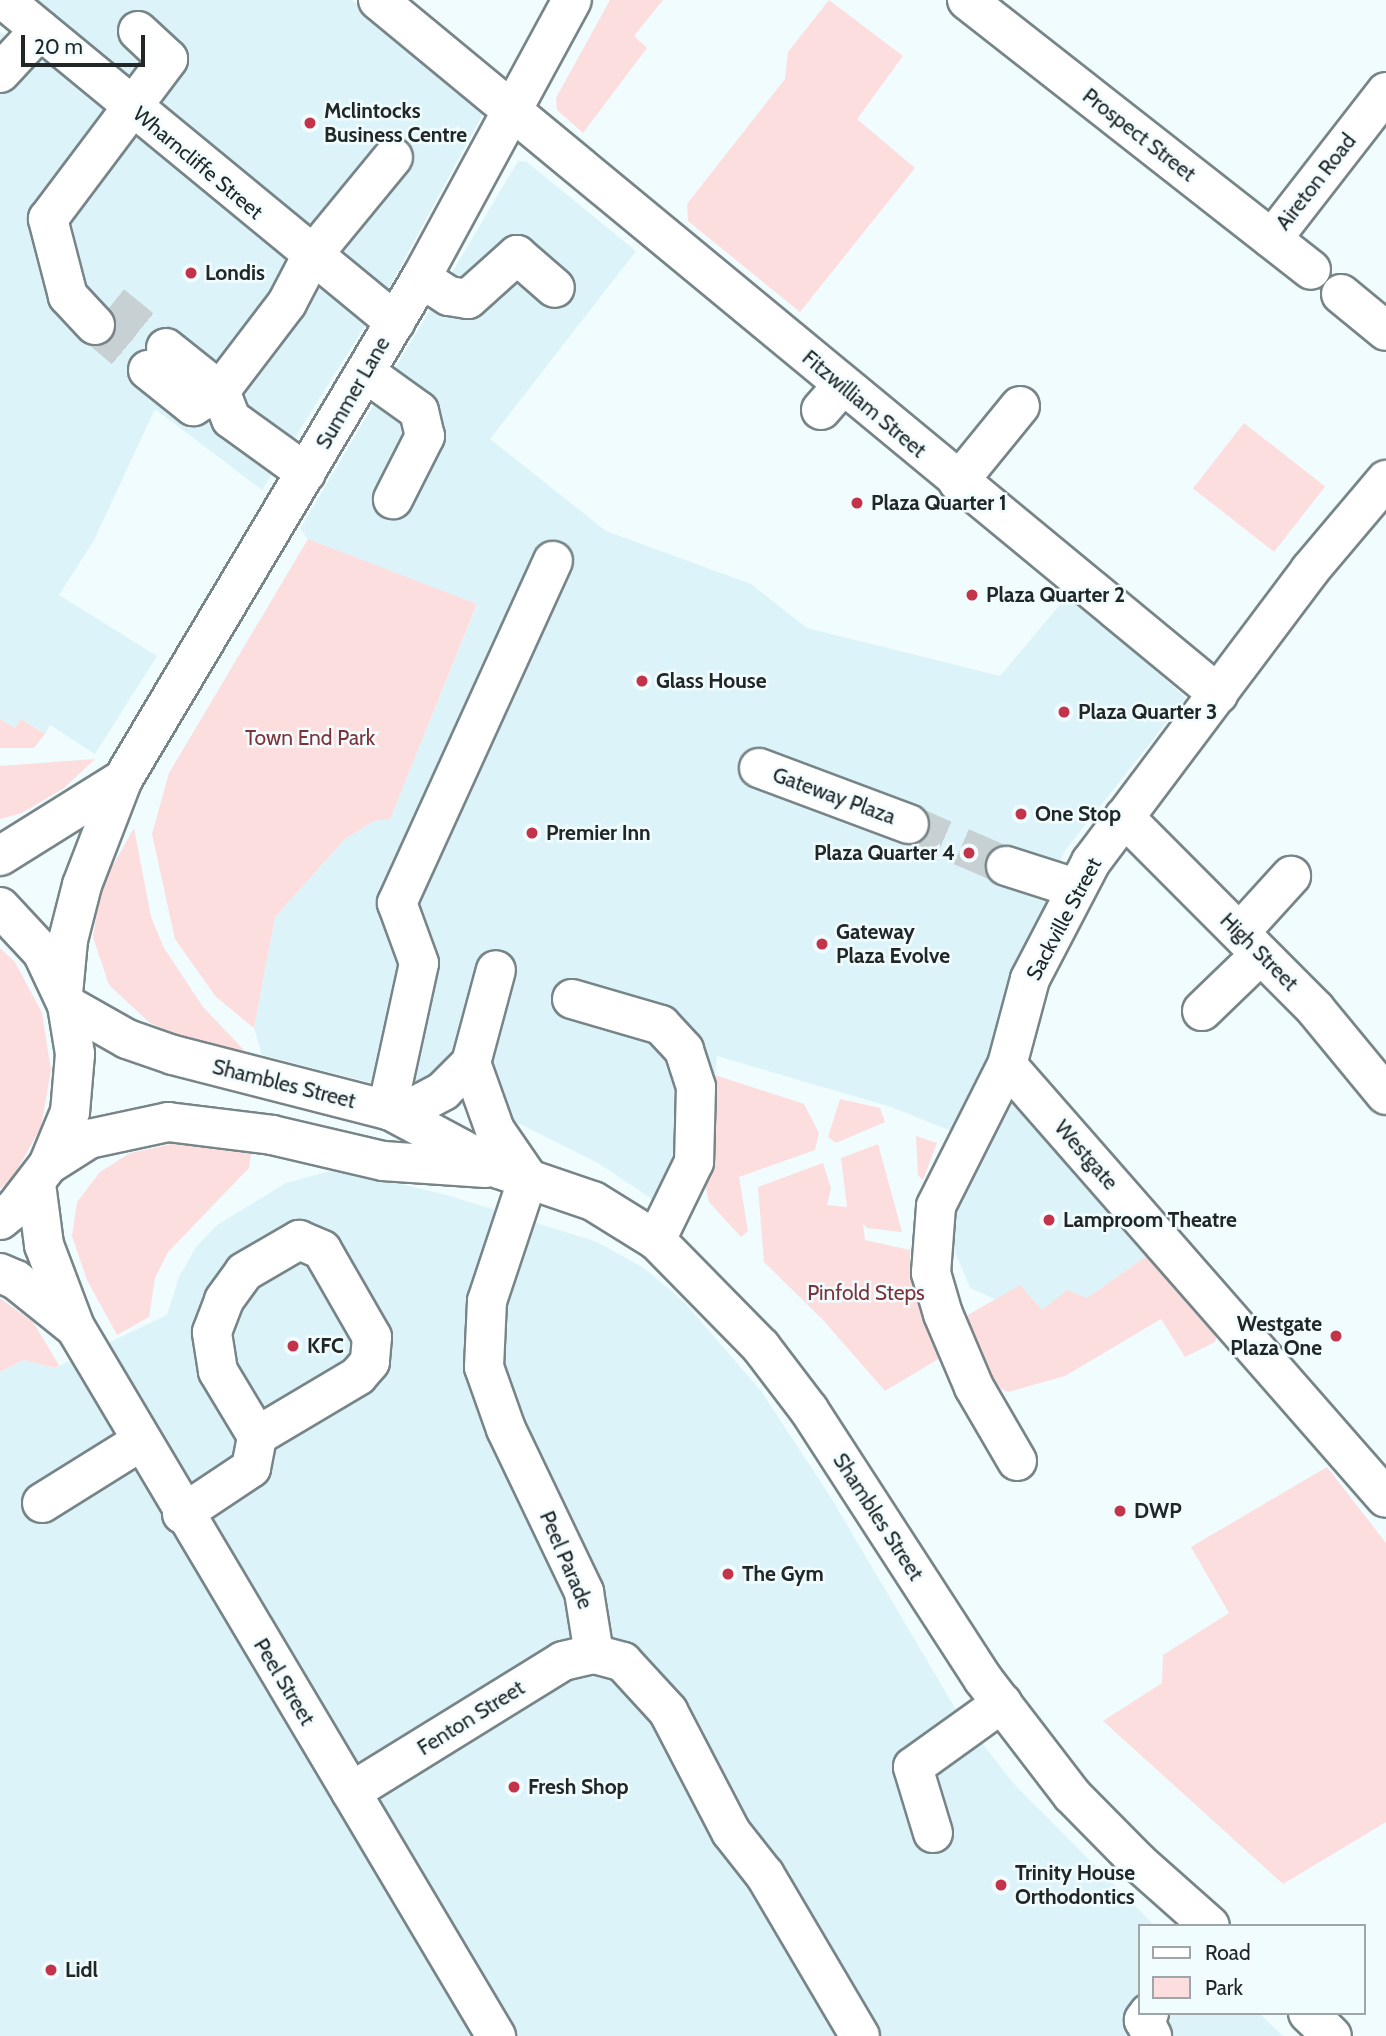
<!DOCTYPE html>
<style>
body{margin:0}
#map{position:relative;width:1386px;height:2036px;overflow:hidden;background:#f1fcff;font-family:Cabin,sans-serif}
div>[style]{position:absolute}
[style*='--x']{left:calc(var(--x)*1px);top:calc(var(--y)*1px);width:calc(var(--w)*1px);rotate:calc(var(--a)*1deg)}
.built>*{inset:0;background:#dcf4f9}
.green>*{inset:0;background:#fddede;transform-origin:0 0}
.minor-tunnel>*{height:38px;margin-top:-19px;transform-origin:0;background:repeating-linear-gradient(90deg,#c7d1d4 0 38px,transparent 0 57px)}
.roads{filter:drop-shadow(2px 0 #788588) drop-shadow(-2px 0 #788588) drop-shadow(0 2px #788588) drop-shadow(0 -2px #788588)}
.minor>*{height:38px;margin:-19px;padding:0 19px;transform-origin:19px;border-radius:19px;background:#fff}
.highway>*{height:38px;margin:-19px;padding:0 19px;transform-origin:19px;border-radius:19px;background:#fff}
.dots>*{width:19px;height:19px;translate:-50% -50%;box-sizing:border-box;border:4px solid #f1fcff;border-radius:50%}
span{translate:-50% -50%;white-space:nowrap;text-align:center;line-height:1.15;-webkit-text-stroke:5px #f1fcff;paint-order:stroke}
.poi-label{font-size:21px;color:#212627;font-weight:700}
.left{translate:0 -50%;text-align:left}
.right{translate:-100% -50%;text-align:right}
.street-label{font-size:21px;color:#212627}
.park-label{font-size:21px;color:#7c3339}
.legend{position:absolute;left:1138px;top:1924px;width:228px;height:91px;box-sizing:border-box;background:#f1fcff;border:2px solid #9ea6a9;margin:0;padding:9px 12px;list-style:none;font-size:21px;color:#212627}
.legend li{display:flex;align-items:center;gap:14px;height:35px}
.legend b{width:35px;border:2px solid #9ea6a9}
.scale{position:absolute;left:21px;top:35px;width:124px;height:32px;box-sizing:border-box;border:4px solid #212627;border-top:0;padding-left:9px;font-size:21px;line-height:24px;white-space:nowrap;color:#212627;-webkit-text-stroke:5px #f1fcff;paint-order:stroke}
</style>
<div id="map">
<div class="built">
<div style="clip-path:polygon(35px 0,352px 0,486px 108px,390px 286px,262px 490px,155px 409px,94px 540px,59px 595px,157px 656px,95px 754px,50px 725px,45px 734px,21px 719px,15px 728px,0 719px,0 32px,5px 36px)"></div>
<div style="clip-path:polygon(518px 161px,527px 162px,636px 251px,490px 439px,606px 531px,751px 584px,807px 628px,1000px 676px,1069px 594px,1186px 698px,1064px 852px,992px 1054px,1154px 1251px,1087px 1298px,1035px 1317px,970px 1288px,948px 1235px,954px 1132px,891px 1107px,717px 1056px,704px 1180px,679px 1217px,598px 1163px,506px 1117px,262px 1055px,254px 1028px,275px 917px,345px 839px,374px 821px,390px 818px,477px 605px,308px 539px,300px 529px)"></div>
<div style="clip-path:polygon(338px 1169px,447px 1195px,597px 1242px,644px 1268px,685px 1303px,761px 1391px,830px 1496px,955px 1708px,1014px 1784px,1155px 1926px,1139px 1926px,1139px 2013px,1259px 2013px,1283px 2036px,0 2036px,0 1372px,24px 1360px,55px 1368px,167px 1315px,179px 1277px,196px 1247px,217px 1225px,286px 1183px)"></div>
</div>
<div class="green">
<div style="clip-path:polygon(610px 0,663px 0,634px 36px,647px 48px,583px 133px,557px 110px,556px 98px)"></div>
<div style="clip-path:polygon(829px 0,903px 56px,857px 119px,915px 168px,800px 312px,688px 221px,687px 204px,785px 79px,788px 52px)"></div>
<div style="left:1244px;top:423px;width:103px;height:83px;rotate:38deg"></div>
<div style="clip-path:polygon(308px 539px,477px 604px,390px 819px,374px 821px,345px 839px,275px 917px,254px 1028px,216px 997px,175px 939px,152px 834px,169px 773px)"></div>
<div style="clip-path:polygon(0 719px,15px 728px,21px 719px,45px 734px,34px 748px,0 748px)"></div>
<div style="clip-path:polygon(95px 759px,64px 788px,22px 813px,0 819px,0 766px)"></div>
<div style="clip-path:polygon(134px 828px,151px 917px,164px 948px,203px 1007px,246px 1052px,186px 1039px,150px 1023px,109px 985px,93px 937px,97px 911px,107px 876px)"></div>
<div style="clip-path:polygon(0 948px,15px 962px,42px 1013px,51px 1070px,41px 1127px,13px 1177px,0 1189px)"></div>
<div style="clip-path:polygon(715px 1075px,804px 1104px,819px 1133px,815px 1150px,739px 1177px,748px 1231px,741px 1237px,709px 1202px,704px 1180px)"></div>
<div style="clip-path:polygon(840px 1099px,880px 1108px,885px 1122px,836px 1143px,828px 1137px)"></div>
<div style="clip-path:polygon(916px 1136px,937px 1143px,923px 1180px,918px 1175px)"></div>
<div style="clip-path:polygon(177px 1143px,251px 1154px,249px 1168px,168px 1252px,155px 1278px,149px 1317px,117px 1335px,87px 1280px,72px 1236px,77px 1202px,100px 1172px,130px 1153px)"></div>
<div style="clip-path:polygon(878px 1144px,902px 1232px,867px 1228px,863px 1223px,865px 1240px,910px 1250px,910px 1270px,940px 1358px,885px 1391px,823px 1320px,764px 1262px,758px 1187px,823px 1163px,831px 1188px,827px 1205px,847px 1207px,841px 1158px)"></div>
<div style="clip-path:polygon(1154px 1251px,1217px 1330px,1215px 1342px,1185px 1357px,1161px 1319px,1065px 1376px,1008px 1392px,985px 1381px,961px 1319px,1020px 1285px,1042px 1310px,1067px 1290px,1087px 1298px)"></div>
<div style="clip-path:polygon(0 1298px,33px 1322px,59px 1365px,55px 1368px,24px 1360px,0 1372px)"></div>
<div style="clip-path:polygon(1327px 1467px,1386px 1543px,1386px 1822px,1283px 1884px,1103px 1721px,1162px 1683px,1163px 1655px,1229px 1613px,1191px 1547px)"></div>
</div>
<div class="minor-tunnel">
<div style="--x:112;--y:304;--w:70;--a:39.2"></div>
<div style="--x:95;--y:325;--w:70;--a:40.3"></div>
<div style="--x:909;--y:824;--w:106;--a:23.4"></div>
</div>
<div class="roads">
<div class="minor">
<div style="--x:4;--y:0;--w:507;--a:39.47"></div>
<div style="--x:378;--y:0;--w:1090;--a:39.56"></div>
<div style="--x:967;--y:0;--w:437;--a:38.1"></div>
<div style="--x:0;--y:73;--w:59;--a:-47.1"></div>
<div style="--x:1272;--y:239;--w:186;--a:-52.2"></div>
<div style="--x:421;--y:278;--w:33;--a:33"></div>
<div style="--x:449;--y:296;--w:19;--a:9"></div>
<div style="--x:468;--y:299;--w:66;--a:-41.9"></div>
<div style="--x:517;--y:255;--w:50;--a:41"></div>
<div style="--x:1341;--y:294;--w:58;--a:39.4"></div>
<div style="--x:95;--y:325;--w:40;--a:-133"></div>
<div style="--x:68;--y:296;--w:80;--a:-104.6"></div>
<div style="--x:48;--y:219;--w:200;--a:-53.1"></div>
<div style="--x:168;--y:59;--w:41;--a:-137"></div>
<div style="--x:148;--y:370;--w:58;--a:38.7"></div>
<div style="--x:193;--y:406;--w:31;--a:-29"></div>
<div style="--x:220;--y:391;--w:69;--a:-141.5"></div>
<div style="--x:366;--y:373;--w:65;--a:35.6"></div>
<div style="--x:419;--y:411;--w:26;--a:77"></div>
<div style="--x:425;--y:436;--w:71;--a:116.9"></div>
<div style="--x:821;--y:410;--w:33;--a:-49"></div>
<div style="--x:306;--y:473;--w:92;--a:-144.2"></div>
<div style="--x:231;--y:419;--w:30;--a:-111"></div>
<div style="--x:220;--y:391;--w:111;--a:-52.7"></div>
<div style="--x:287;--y:303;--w:52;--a:-62.4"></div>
<div style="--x:311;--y:257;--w:129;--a:-50.6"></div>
<div style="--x:958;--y:482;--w:98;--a:-50.8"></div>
<div style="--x:759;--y:768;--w:160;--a:20.5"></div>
<div style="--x:1124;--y:817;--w:272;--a:45.1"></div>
<div style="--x:1316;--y:1010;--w:110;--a:50.5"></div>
<div style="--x:0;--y:856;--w:145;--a:-32"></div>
<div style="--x:1006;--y:866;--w:72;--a:17.7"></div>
<div style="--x:1240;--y:932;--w:76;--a:-47.7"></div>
<div style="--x:63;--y:994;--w:54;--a:-84.7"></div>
<div style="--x:68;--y:940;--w:57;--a:-75.7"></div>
<div style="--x:82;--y:885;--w:114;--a:-68.9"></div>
<div style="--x:123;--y:779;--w:583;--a:-59.26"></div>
<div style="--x:421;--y:278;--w:316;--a:-61.5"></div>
<div style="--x:572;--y:999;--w:93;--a:16.3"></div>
<div style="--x:661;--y:1025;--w:34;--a:47"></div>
<div style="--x:684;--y:1050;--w:39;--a:72"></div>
<div style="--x:696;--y:1087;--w:75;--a:91.5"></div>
<div style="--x:694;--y:1162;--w:87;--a:116"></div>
<div style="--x:67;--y:1005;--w:69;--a:29.5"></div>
<div style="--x:127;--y:1039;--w:49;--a:19.2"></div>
<div style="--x:173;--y:1055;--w:225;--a:14.4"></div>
<div style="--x:391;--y:1111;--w:123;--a:28.2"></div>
<div style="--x:499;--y:1169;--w:99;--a:18.8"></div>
<div style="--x:593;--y:1201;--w:74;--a:31.8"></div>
<div style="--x:656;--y:1240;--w:150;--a:45.5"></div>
<div style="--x:761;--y:1347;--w:79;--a:52.7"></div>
<div style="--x:809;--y:1410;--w:320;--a:57.1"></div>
<div style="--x:983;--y:1679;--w:146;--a:52.5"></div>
<div style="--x:1072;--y:1795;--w:94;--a:45.4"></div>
<div style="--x:1138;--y:1862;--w:96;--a:41.6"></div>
<div style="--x:1202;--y:1011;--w:81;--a:-44"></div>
<div style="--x:471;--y:1063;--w:71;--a:70.3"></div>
<div style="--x:495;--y:1130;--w:58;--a:55.5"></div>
<div style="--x:1007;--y:1065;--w:575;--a:48.8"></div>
<div style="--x:387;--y:1110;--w:150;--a:-77.7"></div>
<div style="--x:419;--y:963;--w:64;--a:-110.1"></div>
<div style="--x:397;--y:903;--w:376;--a:-65.5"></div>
<div style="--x:391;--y:1111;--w:27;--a:-13"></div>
<div style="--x:417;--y:1105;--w:30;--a:-28"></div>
<div style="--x:443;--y:1091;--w:40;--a:-45"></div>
<div style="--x:471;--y:1063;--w:96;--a:-75"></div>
<div style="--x:48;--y:1165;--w:49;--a:-32.4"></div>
<div style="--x:89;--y:1139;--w:81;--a:-12.1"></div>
<div style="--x:168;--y:1122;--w:105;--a:7.1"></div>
<div style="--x:272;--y:1135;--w:114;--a:13.2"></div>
<div style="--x:383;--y:1161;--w:103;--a:3.9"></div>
<div style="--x:528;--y:1178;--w:130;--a:108.4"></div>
<div style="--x:487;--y:1301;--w:66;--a:92.6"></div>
<div style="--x:484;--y:1367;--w:66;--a:70.5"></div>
<div style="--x:506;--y:1429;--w:181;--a:64.4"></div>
<div style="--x:584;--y:1592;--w:63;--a:80.8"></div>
<div style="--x:36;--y:1184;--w:62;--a:82.5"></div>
<div style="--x:44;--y:1245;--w:88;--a:69.3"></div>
<div style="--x:75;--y:1327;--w:825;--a:59.3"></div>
<div style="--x:299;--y:1240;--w:25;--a:23"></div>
<div style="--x:322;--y:1250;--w:100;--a:60.1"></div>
<div style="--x:372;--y:1337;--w:25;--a:95"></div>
<div style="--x:370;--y:1362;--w:18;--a:131"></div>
<div style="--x:358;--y:1376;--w:117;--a:149.3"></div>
<div style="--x:257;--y:1436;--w:76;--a:-121"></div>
<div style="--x:218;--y:1371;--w:39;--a:-99"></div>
<div style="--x:212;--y:1332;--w:34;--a:-69"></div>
<div style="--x:224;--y:1300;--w:34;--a:-54"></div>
<div style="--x:244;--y:1272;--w:64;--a:-30.2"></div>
<div style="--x:0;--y:1273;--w:17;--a:24"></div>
<div style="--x:16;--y:1280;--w:73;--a:38.9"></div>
<div style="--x:1017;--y:1461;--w:86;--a:-120.2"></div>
<div style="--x:974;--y:1387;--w:79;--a:-113"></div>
<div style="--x:943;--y:1314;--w:43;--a:-106.3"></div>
<div style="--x:931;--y:1273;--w:67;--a:-85.7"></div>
<div style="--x:936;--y:1206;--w:158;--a:-63.3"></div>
<div style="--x:1007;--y:1065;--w:89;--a:-75"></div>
<div style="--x:1030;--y:979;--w:132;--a:-62.5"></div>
<div style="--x:1091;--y:862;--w:365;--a:-53.1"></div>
<div style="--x:1310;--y:570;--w:118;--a:-49.8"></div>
<div style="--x:42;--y:1503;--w:115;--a:-31.9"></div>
<div style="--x:182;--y:1514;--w:83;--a:-33.7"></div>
<div style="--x:251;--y:1468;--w:33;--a:-79"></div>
<div style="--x:351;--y:1792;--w:249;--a:-31.7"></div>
<div style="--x:563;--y:1661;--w:32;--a:-13"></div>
<div style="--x:594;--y:1654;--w:30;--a:15"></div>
<div style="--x:623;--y:1662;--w:67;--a:47.4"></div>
<div style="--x:668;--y:1711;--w:136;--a:62.5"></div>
<div style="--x:731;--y:1832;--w:55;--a:51.7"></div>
<div style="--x:765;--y:1875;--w:187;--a:59.5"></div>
<div style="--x:933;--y:1833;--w:69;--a:-106.9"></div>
<div style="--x:913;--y:1767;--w:110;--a:-35.7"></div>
<div style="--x:1149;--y:2013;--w:9;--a:126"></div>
<div style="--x:1144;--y:2020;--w:18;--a:63"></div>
<div style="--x:1308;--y:2013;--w:33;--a:44"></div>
</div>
<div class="highway">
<div style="--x:0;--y:907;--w:62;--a:47"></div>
<div style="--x:42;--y:952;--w:59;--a:64.7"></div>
<div style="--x:67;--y:1005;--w:50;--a:80.7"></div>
<div style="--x:75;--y:1054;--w:58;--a:94.9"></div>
<div style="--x:70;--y:1112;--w:57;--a:112.5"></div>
<div style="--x:48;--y:1165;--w:54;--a:127.5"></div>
<div style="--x:15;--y:1208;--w:19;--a:141"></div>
</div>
</div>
<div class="dots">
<div style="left:310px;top:123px;background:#c33349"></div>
<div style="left:191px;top:273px;background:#c33349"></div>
<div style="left:857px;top:503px;background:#c33349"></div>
<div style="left:972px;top:595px;background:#c33349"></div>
<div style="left:642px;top:681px;background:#c33349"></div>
<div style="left:1064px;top:712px;background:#c33349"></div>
<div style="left:1021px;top:814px;background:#c33349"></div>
<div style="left:532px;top:833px;background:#c33349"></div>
<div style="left:969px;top:853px;background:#c33349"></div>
<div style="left:822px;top:944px;background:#c33349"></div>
<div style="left:1049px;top:1220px;background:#c33349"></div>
<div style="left:1336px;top:1336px;background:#c33349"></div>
<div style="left:293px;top:1346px;background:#c33349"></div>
<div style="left:1120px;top:1511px;background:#c33349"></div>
<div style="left:728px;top:1574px;background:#c33349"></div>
<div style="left:514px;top:1787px;background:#c33349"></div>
<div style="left:1001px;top:1885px;background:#c33349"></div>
<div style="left:51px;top:1970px;background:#c33349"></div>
</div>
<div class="poi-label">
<span class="left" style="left:324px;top:123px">Mclintocks<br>Business Centre</span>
<span class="left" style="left:205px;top:273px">Londis</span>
<span class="left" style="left:871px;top:503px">Plaza Quarter 1</span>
<span class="left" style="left:986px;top:595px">Plaza Quarter 2</span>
<span class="left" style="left:656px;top:681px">Glass House</span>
<span class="left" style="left:1078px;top:712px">Plaza Quarter 3</span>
<span class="left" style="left:1035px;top:814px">One Stop</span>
<span class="left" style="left:546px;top:833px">Premier Inn</span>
<span class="right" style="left:955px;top:853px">Plaza Quarter 4</span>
<span class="left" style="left:836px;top:944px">Gateway<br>Plaza Evolve</span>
<span class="left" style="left:1063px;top:1220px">Lamproom Theatre</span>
<span class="right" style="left:1322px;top:1336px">Westgate<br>Plaza One</span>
<span class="left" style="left:307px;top:1346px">KFC</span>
<span class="left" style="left:1134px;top:1511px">DWP</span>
<span class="left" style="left:742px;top:1574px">The Gym</span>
<span class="left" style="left:528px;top:1787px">Fresh Shop</span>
<span class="left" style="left:1015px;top:1885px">Trinity House<br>Orthodontics</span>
<span class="left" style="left:65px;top:1970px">Lidl</span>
</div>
<div class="street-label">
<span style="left:1139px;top:135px;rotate:38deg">Prospect Street</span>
<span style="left:198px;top:163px;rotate:40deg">Wharncliffe Street</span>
<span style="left:1316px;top:182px;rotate:-52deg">Aireton Road</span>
<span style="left:353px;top:393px;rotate:-60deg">Summer Lane</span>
<span style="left:864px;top:404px;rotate:40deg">Fitzwilliam Street</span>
<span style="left:834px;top:796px;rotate:20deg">Gateway Plaza</span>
<span style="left:1064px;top:919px;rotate:-62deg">Sackville Street</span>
<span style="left:1259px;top:952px;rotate:45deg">High Street</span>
<span style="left:284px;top:1084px;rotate:14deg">Shambles Street</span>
<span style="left:1086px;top:1155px;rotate:49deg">Westgate</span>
<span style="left:878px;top:1517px;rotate:57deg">Shambles Street</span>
<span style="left:566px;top:1560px;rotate:67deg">Peel Parade</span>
<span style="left:284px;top:1682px;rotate:59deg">Peel Street</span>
<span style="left:471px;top:1718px;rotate:-32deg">Fenton Street</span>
</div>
<div class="park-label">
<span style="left:310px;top:738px">Town End Park</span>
<span style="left:866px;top:1293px">Pinfold Steps</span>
</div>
<ul class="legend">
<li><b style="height:9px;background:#fff"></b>Road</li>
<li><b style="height:19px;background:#fddede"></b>Park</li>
</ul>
<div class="scale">20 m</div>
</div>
